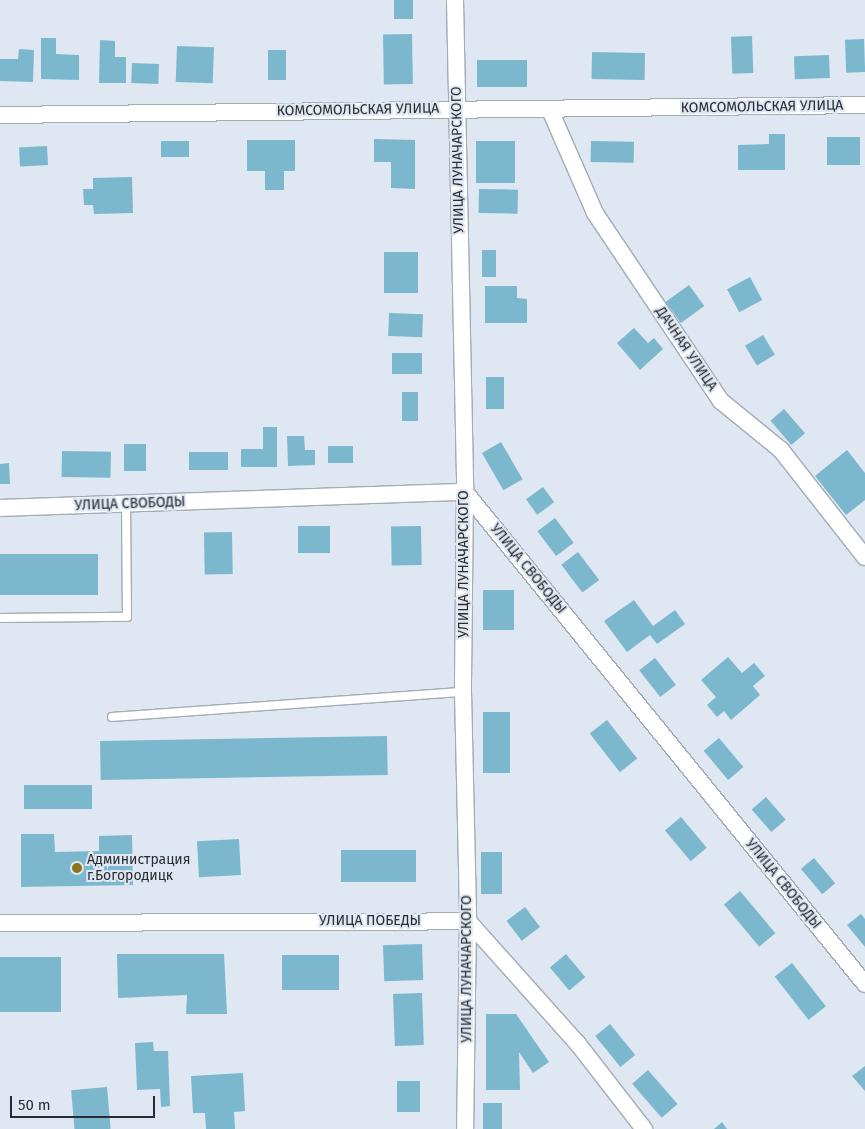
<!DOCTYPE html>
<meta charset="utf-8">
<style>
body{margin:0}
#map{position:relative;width:865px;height:1129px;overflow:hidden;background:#dfe7f2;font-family:"Fira Sans",sans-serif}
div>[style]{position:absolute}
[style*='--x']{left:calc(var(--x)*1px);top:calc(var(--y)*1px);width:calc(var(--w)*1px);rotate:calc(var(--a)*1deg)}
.building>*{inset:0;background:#7bb8ce;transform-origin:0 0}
.roads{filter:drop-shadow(1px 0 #a3abb5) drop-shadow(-1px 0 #a3abb5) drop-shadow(0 1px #a3abb5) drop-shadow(0 -1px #a3abb5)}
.service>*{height:8px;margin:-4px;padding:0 4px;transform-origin:4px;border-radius:4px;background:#fff}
.minor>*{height:16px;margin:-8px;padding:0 8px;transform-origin:8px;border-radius:8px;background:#fff}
.dots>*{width:14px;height:14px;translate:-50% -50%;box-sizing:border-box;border:2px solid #dfe7f2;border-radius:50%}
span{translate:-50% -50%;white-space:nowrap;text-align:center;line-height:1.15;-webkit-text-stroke:4px #dfe7f2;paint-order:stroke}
.street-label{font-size:14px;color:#282c30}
.poi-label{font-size:14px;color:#282c30}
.left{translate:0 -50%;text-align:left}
.scale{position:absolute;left:10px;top:1096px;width:145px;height:22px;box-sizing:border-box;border:2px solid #282c30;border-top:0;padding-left:6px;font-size:15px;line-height:18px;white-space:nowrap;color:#282c30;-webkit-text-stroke:4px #dfe7f2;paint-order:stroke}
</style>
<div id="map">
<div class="building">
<div style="left:394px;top:0;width:19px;height:19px"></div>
<div style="left:412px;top:34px;width:50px;height:29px;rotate:89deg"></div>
<div style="left:752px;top:36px;width:37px;height:21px;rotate:88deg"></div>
<div style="clip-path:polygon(41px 38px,56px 38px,56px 54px,79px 55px,79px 80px,41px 79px)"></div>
<div style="left:864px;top:39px;width:33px;height:19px;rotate:88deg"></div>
<div style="clip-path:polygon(100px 40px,115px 41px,115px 57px,126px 57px,126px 83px,99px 83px)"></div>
<div style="left:177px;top:46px;width:37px;height:36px;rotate:2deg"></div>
<div style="clip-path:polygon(19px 49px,34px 50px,33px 82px,0 81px,0 59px,18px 59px)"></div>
<div style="left:268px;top:50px;width:18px;height:30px"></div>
<div style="left:592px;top:52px;width:53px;height:27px;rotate:1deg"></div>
<div style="left:829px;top:55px;width:23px;height:35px;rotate:88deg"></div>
<div style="left:477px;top:60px;width:50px;height:27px"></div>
<div style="left:132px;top:63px;width:27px;height:20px;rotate:2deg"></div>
<div style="clip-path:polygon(769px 134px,785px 134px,785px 170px,738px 170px,738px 145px,769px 144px)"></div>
<div style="left:860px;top:137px;width:28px;height:33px;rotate:90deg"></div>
<div style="clip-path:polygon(374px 139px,415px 140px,415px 189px,391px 188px,391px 162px,374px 162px)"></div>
<div style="clip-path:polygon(247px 140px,295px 140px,295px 171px,284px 171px,284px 190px,265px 190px,265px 171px,247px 171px)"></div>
<div style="left:161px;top:141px;width:28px;height:16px"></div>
<div style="left:476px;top:141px;width:39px;height:42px"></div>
<div style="left:591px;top:141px;width:43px;height:21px;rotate:1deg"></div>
<div style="left:47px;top:146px;width:19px;height:28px;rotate:87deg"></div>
<div style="clip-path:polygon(132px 177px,133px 213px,94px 214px,93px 205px,84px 205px,83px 189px,93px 189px,93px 178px)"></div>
<div style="left:479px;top:189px;width:39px;height:24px;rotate:1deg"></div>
<div style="left:482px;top:250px;width:14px;height:27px"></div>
<div style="left:384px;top:252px;width:34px;height:41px"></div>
<div style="left:750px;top:277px;width:26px;height:26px;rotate:62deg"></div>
<div style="left:689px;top:285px;width:26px;height:29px;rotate:54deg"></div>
<div style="clip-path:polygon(485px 286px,517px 286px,517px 298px,527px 299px,527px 323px,485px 323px)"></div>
<div style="left:389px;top:313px;width:34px;height:23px;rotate:2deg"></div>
<div style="clip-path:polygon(634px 328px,648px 343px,654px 338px,663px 349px,640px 370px,617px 343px)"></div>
<div style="left:763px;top:335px;width:23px;height:21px;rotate:59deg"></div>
<div style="left:392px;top:353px;width:30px;height:21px"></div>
<div style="left:486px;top:377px;width:18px;height:32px"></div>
<div style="left:402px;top:392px;width:16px;height:29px"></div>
<div style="left:784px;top:409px;width:32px;height:18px;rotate:49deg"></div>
<div style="clip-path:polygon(263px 427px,277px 427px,277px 467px,241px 467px,241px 449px,263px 449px)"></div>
<div style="clip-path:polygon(287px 436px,304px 436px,305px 450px,315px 450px,315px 465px,288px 466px)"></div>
<div style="left:501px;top:442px;width:43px;height:22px;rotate:60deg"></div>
<div style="left:124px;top:444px;width:22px;height:27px"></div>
<div style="left:328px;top:446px;width:25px;height:17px"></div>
<div style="clip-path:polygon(847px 450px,865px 473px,865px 500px,846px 515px,815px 476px)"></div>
<div style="left:62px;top:451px;width:49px;height:26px;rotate:1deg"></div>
<div style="left:189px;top:452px;width:39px;height:18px"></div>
<div style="clip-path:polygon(9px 463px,10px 484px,0 484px,0 464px)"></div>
<div style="left:543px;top:487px;width:19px;height:21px;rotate:54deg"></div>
<div style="left:555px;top:518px;width:31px;height:22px;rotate:53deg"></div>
<div style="left:298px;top:526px;width:32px;height:27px"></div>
<div style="left:421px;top:526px;width:39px;height:30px;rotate:89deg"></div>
<div style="left:232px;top:532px;width:42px;height:28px;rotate:89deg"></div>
<div style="left:578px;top:552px;width:35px;height:21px;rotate:53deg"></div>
<div style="left:0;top:554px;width:98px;height:41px"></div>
<div style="left:483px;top:590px;width:31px;height:40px"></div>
<div style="clip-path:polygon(634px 600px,653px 626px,675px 610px,685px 624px,657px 644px,650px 635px,627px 652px,604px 621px)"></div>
<div style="clip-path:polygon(728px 657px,742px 673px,754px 663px,765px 676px,753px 686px,760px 695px,731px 720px,724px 711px,717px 717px,707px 705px,716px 697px,701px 680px)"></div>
<div style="left:655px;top:658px;width:34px;height:20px;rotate:52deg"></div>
<div style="left:483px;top:712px;width:27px;height:61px"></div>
<div style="left:607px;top:720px;width:49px;height:22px;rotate:52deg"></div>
<div style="left:387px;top:736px;width:39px;height:287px;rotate:89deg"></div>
<div style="left:719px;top:738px;width:38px;height:20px;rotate:50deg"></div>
<div style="left:92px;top:785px;width:24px;height:68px;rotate:90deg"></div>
<div style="left:766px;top:797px;width:30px;height:19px;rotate:49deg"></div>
<div style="left:681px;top:817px;width:40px;height:21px;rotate:50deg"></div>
<div style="clip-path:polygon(21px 834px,54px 834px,55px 852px,99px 851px,99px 836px,132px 835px,133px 885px,21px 887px)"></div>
<div style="left:239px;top:839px;width:36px;height:42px;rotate:87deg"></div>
<div style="left:416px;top:850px;width:32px;height:75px;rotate:90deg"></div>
<div style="left:481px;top:852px;width:21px;height:42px"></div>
<div style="left:814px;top:858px;width:33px;height:17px;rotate:50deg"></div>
<div style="left:740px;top:891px;width:55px;height:21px;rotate:50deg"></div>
<div style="left:525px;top:907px;width:25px;height:23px;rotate:53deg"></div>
<div style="clip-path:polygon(861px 914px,865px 919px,865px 947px,847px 925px)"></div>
<div style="left:422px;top:944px;width:36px;height:39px;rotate:88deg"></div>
<div style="clip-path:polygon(117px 954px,224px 954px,227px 1014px,186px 1014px,187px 995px,118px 998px)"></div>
<div style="left:566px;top:954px;width:30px;height:21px;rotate:50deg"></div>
<div style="left:282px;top:955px;width:57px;height:35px"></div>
<div style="left:0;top:957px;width:61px;height:55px"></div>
<div style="left:792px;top:963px;width:55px;height:22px;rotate:52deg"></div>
<div style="left:422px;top:993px;width:52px;height:29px;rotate:88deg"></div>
<div style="clip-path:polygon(486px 1014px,516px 1014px,549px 1062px,533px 1073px,519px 1052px,520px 1090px,486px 1090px)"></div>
<div style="left:610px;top:1024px;width:40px;height:19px;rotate:51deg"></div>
<div style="clip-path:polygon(153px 1042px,154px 1051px,168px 1051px,170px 1106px,161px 1107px,160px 1089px,137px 1090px,135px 1043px)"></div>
<div style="clip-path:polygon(865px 1066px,865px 1091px,852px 1076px)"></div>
<div style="left:648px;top:1070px;width:45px;height:21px;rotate:49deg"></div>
<div style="clip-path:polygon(243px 1073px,245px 1111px,234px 1112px,235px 1129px,206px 1129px,205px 1113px,193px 1113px,191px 1076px)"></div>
<div style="left:397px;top:1081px;width:23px;height:31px"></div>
<div style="left:107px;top:1087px;width:42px;height:36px;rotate:85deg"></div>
<div style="left:483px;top:1103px;width:19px;height:26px"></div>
<div style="clip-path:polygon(722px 1122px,727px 1129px,714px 1129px)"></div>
</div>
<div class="roads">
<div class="service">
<div style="--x:0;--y:618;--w:127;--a:-0.5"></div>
<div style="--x:127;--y:617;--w:113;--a:-90.5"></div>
<div style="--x:112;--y:717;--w:352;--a:-4.1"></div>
</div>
<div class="minor">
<div style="--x:455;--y:0;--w:492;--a:88.8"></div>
<div style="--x:465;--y:492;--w:200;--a:90.6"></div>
<div style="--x:463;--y:692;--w:229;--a:88.7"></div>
<div style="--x:468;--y:921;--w:208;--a:90.8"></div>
<div style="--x:550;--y:110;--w:112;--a:66.4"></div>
<div style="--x:595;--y:213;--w:226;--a:56.2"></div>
<div style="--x:721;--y:401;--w:77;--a:39.2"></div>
<div style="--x:781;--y:450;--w:136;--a:51.9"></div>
<div style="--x:0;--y:115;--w:865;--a:-0.66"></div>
<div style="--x:0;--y:508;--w:465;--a:-2"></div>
<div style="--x:465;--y:492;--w:634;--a:50.89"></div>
<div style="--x:0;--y:923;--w:468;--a:-0.2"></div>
<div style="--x:468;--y:921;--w:165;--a:48.2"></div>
<div style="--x:578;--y:1044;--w:108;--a:52.2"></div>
</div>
</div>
<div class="dots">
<div style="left:77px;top:868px;background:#887518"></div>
</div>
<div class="street-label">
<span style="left:762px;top:107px;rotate:-1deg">КОМСОМОЛЬСКАЯ УЛИЦА</span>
<span style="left:358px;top:110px;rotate:-1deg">КОМСОМОЛЬСКАЯ УЛИЦА</span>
<span style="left:458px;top:160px;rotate:-91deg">УЛИЦА ЛУНАЧАРСКОГО</span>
<span style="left:686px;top:349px;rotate:56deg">ДАЧНАЯ УЛИЦА</span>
<span style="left:130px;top:504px;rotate:-2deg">УЛИЦА СВОБОДЫ</span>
<span style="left:464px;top:564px;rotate:-90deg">УЛИЦА ЛУНАЧАРСКОГО</span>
<span style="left:528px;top:569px;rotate:51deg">УЛИЦА СВОБОДЫ</span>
<span style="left:783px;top:884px;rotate:51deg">УЛИЦА СВОБОДЫ</span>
<span style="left:370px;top:921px">УЛИЦА ПОБЕДЫ</span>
<span style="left:467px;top:969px;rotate:-90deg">УЛИЦА ЛУНАЧАРСКОГО</span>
</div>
<div class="poi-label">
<span class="left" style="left:87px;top:868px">Администрация<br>г.Богородицк</span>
</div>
<div class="scale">50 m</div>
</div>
